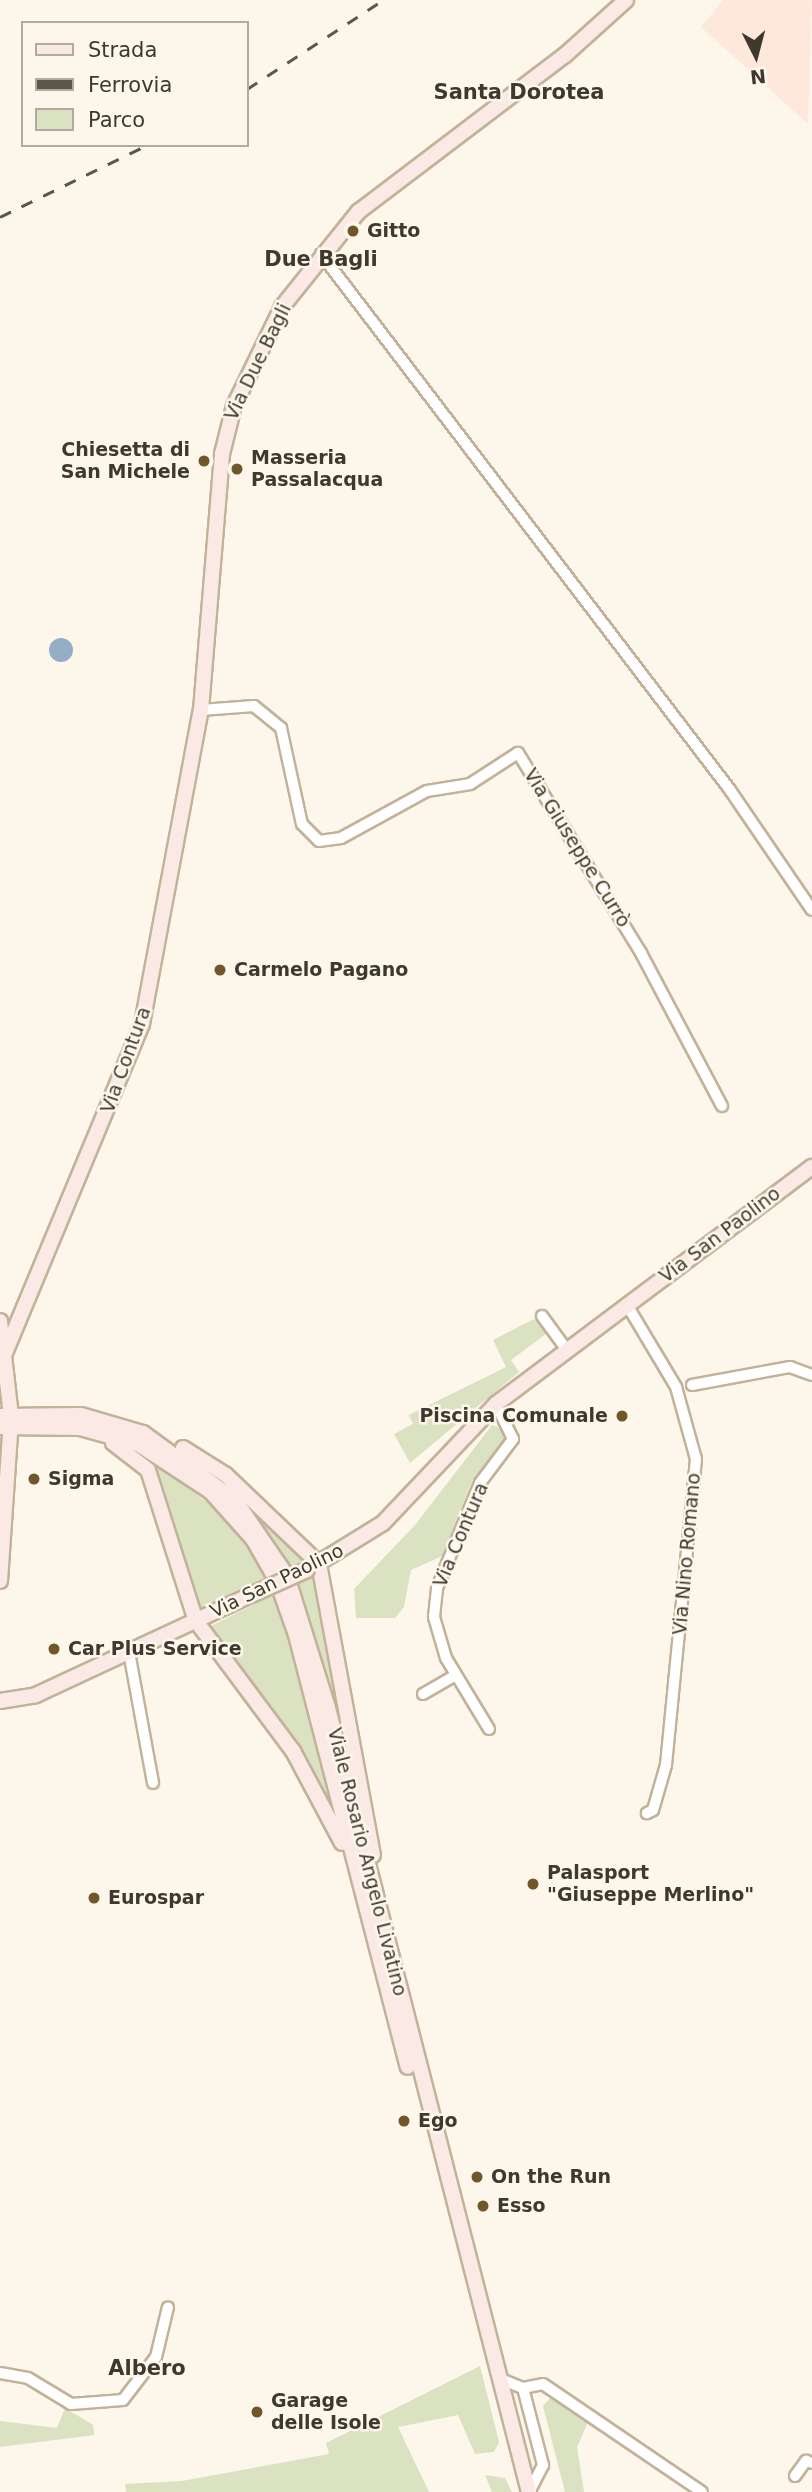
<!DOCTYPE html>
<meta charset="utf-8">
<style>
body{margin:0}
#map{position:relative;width:812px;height:2492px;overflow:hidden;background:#fdf6eb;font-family:"DejaVu Sans",sans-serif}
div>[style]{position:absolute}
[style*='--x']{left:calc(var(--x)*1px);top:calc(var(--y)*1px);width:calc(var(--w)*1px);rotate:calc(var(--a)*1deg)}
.industrial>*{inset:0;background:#fee8db}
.green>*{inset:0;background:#dae2c1}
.water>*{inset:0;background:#94aec6}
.round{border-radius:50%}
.roads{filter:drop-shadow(2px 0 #c2b299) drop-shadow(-2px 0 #c2b299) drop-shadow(0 2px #c2b299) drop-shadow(0 -2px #c2b299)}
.street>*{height:10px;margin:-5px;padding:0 5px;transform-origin:5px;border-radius:5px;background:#fff}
.secondary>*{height:14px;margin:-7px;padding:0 7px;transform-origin:7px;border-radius:7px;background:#fbe9e6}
.rail>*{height:2.5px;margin-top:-1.25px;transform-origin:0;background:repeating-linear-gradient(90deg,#5d564b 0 12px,transparent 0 24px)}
.bridges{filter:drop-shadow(2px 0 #c2b299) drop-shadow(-2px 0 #c2b299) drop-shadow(0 2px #c2b299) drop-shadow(0 -2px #c2b299)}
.secondary-bridge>*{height:14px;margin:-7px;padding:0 7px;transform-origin:7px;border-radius:7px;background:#fbe9e6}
.dots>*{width:19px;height:19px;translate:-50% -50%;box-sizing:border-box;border:4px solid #fdf6eb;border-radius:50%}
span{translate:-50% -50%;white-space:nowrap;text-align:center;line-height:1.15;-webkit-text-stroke:5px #fdf6eb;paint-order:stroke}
.poi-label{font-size:19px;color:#3f382e;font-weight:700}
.left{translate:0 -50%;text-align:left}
.right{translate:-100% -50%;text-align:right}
.street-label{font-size:19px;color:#3f382e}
.neighbourhood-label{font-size:21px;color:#3f382e;font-weight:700}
.legend{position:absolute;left:21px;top:21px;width:228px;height:126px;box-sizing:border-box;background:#fdf6eb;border:2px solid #b1aa9f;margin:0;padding:9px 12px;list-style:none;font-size:21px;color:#3f382e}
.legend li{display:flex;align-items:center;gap:14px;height:35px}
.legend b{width:35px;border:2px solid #b1aa9f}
.north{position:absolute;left:721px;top:21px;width:70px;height:70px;-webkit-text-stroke:5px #fdf6eb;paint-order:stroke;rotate:174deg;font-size:19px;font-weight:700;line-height:28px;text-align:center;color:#3f382e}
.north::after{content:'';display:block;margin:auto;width:24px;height:32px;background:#3f382e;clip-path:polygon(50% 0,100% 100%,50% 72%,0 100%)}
</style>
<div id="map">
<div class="industrial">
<div style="clip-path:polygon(723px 0,812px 0,808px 124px,701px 27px)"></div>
</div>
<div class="green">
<div style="clip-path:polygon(534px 1319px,547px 1333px,511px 1360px,519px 1372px,410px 1463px,394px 1434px,413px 1424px,409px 1415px,506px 1367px,493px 1340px)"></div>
<div style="clip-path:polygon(492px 1425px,503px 1429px,506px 1440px,472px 1481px,442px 1556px,411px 1570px,404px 1607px,395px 1618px,356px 1618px,354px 1589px,415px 1525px)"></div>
<div style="clip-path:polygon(148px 1458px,223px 1514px,259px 1561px,281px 1609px,336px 1814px,209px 1627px,255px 1604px,251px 1587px,199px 1610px,162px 1484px)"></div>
<div style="clip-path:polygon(215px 1471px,306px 1556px,310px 1577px,317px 1578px,359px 1804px,293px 1574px,255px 1513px)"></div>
<div style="clip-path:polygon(480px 2366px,499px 2442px,494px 2452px,475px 2454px,458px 2415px,398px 2427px,429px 2492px,126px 2492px,125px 2484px,182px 2481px,329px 2454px,326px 2443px)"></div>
<div style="clip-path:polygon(551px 2397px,588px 2422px,577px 2447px,584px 2492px,565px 2492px,543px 2406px)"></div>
<div style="clip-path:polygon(65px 2408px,93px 2425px,94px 2435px,0 2447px,0 2421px,57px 2428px)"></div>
<div style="clip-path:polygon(485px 2475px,505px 2478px,512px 2492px,492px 2492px)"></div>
</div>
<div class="water">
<div class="round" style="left:49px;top:638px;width:24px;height:24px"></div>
</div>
<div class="roads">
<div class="street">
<div style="--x:321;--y:254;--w:674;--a:52.65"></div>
<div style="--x:730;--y:790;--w:145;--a:55.7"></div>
<div style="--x:201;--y:710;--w:53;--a:-4.3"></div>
<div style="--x:254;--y:706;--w:35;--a:39"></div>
<div style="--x:281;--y:728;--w:98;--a:77.7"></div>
<div style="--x:302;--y:824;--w:24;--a:45"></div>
<div style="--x:319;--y:841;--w:22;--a:-8"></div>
<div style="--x:341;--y:838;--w:98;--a:-28.7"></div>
<div style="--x:427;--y:791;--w:44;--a:-9.2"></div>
<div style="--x:470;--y:784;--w:57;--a:-32.9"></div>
<div style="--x:518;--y:753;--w:235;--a:58.4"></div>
<div style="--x:641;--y:953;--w:173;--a:62.1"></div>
<div style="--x:627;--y:1305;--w:96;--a:59.1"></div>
<div style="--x:676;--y:1387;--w:75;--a:74.5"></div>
<div style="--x:696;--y:1459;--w:307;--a:95.6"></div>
<div style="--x:666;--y:1765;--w:47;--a:106.1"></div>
<div style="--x:653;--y:1810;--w:7;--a:153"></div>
<div style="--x:542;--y:1316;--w:42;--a:53.7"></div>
<div style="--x:692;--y:1385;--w:100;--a:-10.4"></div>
<div style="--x:790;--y:1367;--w:23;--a:20"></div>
<div style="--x:129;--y:1652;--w:133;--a:79.6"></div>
<div style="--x:423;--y:1694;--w:38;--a:-30"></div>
<div style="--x:489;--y:1729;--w:83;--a:-121.2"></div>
<div style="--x:446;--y:1658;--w:43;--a:-106.3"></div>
<div style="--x:434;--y:1617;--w:29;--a:-84"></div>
<div style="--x:437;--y:1588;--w:113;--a:-67.7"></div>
<div style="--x:480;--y:1483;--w:55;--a:-53.1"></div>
<div style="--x:513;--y:1439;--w:39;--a:-116"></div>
<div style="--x:0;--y:2373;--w:28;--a:10"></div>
<div style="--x:28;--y:2378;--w:50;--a:31.2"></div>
<div style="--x:71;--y:2404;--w:52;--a:-4.4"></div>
<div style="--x:123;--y:2400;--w:54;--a:-52.5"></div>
<div style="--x:156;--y:2357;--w:51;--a:-76.5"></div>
<div style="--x:498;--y:2378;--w:27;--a:22"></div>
<div style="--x:523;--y:2388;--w:20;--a:-11"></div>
<div style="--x:543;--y:2384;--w:192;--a:34.2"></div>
<div style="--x:523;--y:2388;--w:80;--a:75.4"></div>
<div style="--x:543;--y:2465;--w:30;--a:117"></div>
<div style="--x:795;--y:2476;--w:19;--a:-54"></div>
<div style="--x:806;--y:2461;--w:6;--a:18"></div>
</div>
<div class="secondary">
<div style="--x:0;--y:1321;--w:88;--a:83.4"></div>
<div style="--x:5;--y:1353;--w:356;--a:-67.4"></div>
<div style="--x:142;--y:1024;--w:319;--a:-79.4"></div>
<div style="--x:201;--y:710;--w:257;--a:-85.3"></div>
<div style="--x:222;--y:454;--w:49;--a:-76"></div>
<div style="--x:234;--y:406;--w:110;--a:-64.1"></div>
<div style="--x:282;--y:307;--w:122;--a:-51.3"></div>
<div style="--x:358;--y:212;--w:260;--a:-37.2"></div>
<div style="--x:565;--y:55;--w:82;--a:-42"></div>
<div style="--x:0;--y:1416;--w:81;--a:-0.7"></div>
<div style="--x:81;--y:1415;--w:65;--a:16.2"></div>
<div style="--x:143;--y:1433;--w:114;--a:36.1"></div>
<div style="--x:235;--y:1500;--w:92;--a:55.6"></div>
<div style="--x:287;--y:1576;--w:138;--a:72.7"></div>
<div style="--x:328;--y:1708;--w:809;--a:75.62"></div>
<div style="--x:0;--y:1427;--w:80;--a:0.7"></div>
<div style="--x:80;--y:1428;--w:60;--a:15.4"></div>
<div style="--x:138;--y:1444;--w:87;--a:33.3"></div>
<div style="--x:211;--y:1492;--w:63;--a:48.2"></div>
<div style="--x:253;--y:1539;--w:48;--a:60.3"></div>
<div style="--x:277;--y:1581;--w:57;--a:70.6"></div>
<div style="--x:296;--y:1635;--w:446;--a:75.5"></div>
<div style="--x:113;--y:1443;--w:44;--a:37.6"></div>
<div style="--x:148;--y:1470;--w:158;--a:72.4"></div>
<div style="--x:196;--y:1621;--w:162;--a:53.3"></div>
<div style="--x:293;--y:1751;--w:104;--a:62"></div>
<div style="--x:183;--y:1448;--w:51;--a:32.1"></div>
<div style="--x:226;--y:1475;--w:129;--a:43.7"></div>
<div style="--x:319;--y:1564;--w:296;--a:79.5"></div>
<div style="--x:307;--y:1570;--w:89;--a:-31.7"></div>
<div style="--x:383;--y:1523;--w:164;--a:-46.5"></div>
<div style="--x:496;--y:1404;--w:395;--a:-36.9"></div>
<div style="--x:0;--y:1581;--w:147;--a:-86.1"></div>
<div style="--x:0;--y:1701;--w:36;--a:-9"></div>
<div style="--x:36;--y:1695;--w:239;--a:-25"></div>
</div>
</div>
<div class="rail">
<div style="--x:247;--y:89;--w:163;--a:-33.2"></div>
<div style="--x:0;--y:217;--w:164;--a:-26.1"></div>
</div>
<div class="bridges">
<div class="secondary-bridge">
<div style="--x:253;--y:1594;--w:59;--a:-24"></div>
</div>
</div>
<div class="dots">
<div style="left:353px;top:231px;background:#705628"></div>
<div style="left:204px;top:461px;background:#705628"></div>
<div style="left:237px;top:469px;background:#705628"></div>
<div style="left:220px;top:970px;background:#705628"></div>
<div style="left:622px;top:1416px;background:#705628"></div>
<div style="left:34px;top:1479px;background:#705628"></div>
<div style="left:54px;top:1649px;background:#705628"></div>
<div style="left:533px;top:1884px;background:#705628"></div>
<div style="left:94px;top:1898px;background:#705628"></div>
<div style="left:404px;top:2121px;background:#705628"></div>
<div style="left:477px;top:2177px;background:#705628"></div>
<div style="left:483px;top:2206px;background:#705628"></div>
<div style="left:257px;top:2412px;background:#705628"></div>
</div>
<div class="poi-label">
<span class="left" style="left:367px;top:231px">Gitto</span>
<span class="right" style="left:190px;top:461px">Chiesetta di<br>San Michele</span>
<span class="left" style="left:251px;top:469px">Masseria<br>Passalacqua</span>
<span class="left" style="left:234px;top:970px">Carmelo Pagano</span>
<span class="right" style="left:608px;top:1416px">Piscina Comunale</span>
<span class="left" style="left:48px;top:1479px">Sigma</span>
<span class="left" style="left:68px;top:1649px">Car Plus Service</span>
<span class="left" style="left:547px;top:1884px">Palasport<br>"Giuseppe Merlino"</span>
<span class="left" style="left:108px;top:1898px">Eurospar</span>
<span class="left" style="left:418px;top:2121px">Ego</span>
<span class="left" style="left:491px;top:2177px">On the Run</span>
<span class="left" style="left:497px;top:2206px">Esso</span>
<span class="left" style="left:271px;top:2412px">Garage<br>delle Isole</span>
</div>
<div class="street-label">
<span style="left:258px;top:362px;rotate:-64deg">Via Due Bagli</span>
<span style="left:577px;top:848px;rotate:58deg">Via Giuseppe Currò</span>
<span style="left:126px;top:1060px;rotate:-70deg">Via Contura</span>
<span style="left:720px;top:1235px;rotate:-37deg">Via San Paolino</span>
<span style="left:461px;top:1535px;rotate:-67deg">Via Contura</span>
<span style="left:687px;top:1554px;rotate:-85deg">Via Nino Romano</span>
<span style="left:277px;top:1581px;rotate:-26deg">Via San Paolino</span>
<span style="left:367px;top:1862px;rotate:76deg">Viale Rosario Angelo Livatino</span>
</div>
<div class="neighbourhood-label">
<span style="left:519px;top:92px">Santa Dorotea</span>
<span style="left:321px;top:259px">Due Bagli</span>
<span style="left:147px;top:2368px">Albero</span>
</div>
<ul class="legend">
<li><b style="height:9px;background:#fbe9e6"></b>Strada</li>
<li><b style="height:9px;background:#5d564b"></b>Ferrovia</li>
<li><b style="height:19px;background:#dae2c1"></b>Parco</li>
</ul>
<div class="north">N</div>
</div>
